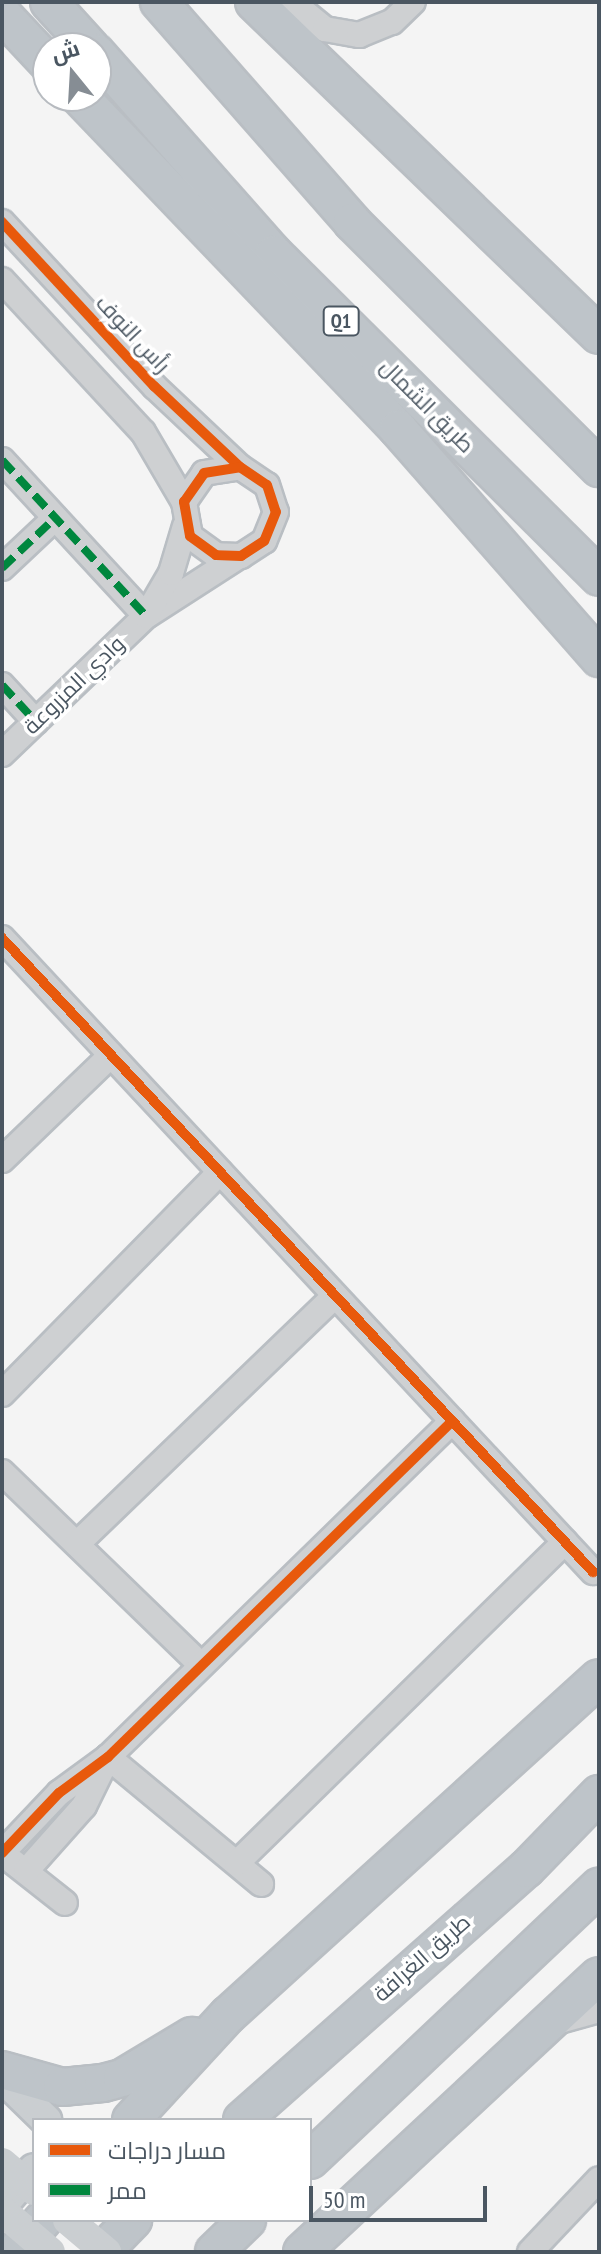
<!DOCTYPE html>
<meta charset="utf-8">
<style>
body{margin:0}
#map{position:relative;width:601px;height:2254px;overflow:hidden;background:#f4f4f4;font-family:"PT Sans Narrow",Cairo,sans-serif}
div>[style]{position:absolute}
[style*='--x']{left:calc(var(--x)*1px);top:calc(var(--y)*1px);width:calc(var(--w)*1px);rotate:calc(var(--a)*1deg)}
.roads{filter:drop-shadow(2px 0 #b9bec3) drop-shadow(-2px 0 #b9bec3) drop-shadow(0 2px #b9bec3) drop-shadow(0 -2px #b9bec3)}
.minor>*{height:24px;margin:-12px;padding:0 12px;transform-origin:12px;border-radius:12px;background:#ced0d2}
.major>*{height:30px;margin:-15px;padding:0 15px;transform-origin:15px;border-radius:15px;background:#caced1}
.highway>*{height:36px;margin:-18px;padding:0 18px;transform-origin:18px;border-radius:18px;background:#bec4c9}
.major-bridge>*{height:30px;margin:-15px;padding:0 15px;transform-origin:15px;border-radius:15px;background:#caced1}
.quiet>*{height:8px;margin-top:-4px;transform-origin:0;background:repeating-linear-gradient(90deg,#00873e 0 16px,transparent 0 24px)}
.cycleway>*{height:10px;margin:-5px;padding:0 5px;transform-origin:5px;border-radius:5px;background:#e8590c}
span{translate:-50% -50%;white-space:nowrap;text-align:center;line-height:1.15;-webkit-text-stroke:7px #fff;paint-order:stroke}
.shield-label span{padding:2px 6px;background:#fff;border:2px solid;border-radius:6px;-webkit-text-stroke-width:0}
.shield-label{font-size:20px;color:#4a5661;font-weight:700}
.street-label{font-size:22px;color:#4a5661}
.frame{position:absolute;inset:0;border:4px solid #4a5661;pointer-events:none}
.legend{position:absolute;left:32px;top:2118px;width:280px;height:104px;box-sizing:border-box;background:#fff;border:2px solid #b7bbc0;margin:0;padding:10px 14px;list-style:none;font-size:24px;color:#4a5661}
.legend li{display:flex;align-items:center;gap:16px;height:40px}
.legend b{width:40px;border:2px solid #b7bbc0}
.north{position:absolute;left:32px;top:32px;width:80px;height:80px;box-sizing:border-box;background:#fff;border:2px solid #b7bbc0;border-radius:50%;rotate:342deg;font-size:22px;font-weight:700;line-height:32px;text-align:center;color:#4a5661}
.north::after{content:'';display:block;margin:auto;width:28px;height:36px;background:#868d94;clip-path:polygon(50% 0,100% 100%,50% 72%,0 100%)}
.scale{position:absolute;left:309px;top:2186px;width:178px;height:36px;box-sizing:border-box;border:4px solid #4a5661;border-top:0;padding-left:10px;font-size:24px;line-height:28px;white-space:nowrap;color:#4a5661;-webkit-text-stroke:6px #fff;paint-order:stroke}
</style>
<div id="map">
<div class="roads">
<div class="minor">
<div style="--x:292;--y:2;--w:43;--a:39.3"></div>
<div style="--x:325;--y:29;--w:35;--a:10"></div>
<div style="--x:359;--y:35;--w:35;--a:-22"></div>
<div style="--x:392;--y:22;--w:29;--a:-44"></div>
<div style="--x:2;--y:222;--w:224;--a:47.2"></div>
<div style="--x:154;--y:386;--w:118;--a:43.3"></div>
<div style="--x:240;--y:467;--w:32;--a:34"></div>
<div style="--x:267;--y:485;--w:28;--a:72"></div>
<div style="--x:276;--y:512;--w:31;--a:112"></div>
<div style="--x:264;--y:541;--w:27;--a:147"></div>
<div style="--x:241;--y:556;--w:25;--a:-178"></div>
<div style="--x:216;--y:555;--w:32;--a:-144"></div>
<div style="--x:190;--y:536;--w:35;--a:-100"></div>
<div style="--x:184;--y:502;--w:35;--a:-55"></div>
<div style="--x:204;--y:473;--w:36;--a:-9"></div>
<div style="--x:2;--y:280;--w:207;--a:47.2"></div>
<div style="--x:143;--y:432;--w:81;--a:59.6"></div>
<div style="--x:2;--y:460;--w:212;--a:47.3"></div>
<div style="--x:2;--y:568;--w:73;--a:-43.3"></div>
<div style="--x:148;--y:615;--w:107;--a:-32.8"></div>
<div style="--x:2;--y:685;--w:50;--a:47.4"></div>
<div style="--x:2;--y:754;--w:199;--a:-43.8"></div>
<div style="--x:146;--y:616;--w:50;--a:-59.8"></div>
<div style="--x:171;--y:573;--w:49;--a:-73.4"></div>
<div style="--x:2;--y:938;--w:867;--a:47.01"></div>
<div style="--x:2;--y:1160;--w:151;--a:-43.9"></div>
<div style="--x:2;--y:1394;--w:311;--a:-45.5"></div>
<div style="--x:2;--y:1472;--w:277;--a:44.1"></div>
<div style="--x:77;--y:1544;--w:358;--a:-43.9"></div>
<div style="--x:108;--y:1757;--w:199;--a:39.7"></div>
<div style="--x:2;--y:1853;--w:83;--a:-46.5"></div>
<div style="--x:59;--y:1793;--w:61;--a:-36.3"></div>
<div style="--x:108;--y:1757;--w:481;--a:-44.3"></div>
<div style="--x:13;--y:1862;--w:66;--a:38.3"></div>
<div style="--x:237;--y:1863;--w:459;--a:-44.4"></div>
<div style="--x:26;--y:1871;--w:87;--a:-48.3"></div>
<div style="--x:84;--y:1806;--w:55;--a:-63.9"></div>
<div style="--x:556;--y:2022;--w:45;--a:-15.6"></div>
<div style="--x:530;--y:2252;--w:100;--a:-46.6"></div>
</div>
<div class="major">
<div style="--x:2;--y:2077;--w:62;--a:44.3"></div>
<div style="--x:2;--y:2205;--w:48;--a:-48.4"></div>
</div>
<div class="highway">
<div style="--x:49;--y:2;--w:62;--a:47.6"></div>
<div style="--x:159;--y:2;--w:293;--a:48.7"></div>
<div style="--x:352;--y:222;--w:349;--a:44.9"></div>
<div style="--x:254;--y:2;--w:479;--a:44"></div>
<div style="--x:2;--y:14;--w:67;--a:46.8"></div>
<div style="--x:96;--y:53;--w:268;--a:48.5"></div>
<div style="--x:274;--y:254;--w:458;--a:44.8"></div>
<div style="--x:79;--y:96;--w:461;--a:46.2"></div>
<div style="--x:398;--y:429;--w:305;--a:48.7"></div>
<div style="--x:2;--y:2070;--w:62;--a:15.8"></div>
<div style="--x:62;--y:2087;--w:41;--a:-5.6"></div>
<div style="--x:103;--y:2083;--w:20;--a:-15"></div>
<div style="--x:122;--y:2078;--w:82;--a:-31"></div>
<div style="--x:131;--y:2120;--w:143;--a:-47.3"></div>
<div style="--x:228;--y:2015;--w:501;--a:-42.25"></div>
<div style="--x:242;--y:2120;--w:379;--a:-41.5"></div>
<div style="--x:526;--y:1869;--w:105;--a:-45.8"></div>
<div style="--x:310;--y:2160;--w:398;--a:-43.4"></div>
<div style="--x:15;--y:2252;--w:43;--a:-48.8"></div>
<div style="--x:102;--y:2252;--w:45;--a:-45.9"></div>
<div style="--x:214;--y:2252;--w:46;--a:-44.1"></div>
<div style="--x:302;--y:2252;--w:405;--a:-42.9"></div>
</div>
</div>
<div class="major-bridge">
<div style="--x:2;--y:2163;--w:42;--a:40.2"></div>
<div style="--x:2;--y:2211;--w:63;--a:40.5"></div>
<div style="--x:68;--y:2220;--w:50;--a:40.1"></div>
</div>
<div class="quiet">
<div style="--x:2;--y:460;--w:212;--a:47.3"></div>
<div style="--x:2;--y:568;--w:73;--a:-43.3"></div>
<div style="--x:2;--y:685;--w:50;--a:47.4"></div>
</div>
<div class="cycleway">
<div style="--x:2;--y:222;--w:224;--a:47.2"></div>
<div style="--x:154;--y:386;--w:118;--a:43.3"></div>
<div style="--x:240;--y:467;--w:32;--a:34"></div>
<div style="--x:267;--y:485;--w:28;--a:72"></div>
<div style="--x:276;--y:512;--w:31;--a:112"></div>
<div style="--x:264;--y:541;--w:27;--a:147"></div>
<div style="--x:241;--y:556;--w:25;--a:-178"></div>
<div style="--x:216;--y:555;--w:32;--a:-144"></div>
<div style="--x:190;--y:536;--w:35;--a:-100"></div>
<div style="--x:184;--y:502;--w:35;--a:-55"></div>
<div style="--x:204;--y:473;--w:36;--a:-9"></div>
<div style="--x:2;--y:938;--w:867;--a:47.01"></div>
<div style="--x:2;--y:1853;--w:83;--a:-46.5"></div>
<div style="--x:59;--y:1793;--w:61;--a:-36.3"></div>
<div style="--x:108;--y:1757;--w:481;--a:-44.3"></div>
</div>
<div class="shield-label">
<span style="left:341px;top:321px">Q1</span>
</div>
<div class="street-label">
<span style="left:133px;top:334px;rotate:47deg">رأس النوف</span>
<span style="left:427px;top:406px;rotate:45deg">طريق الشمال</span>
<span style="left:74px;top:685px;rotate:-44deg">وادي المزروعة</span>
<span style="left:422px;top:1958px;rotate:-41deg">طريق الغرافة</span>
</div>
<div class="frame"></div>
<ul class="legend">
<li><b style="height:10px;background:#e8590c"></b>مسار دراجات</li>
<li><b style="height:10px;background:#00873e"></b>ممر</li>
</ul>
<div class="north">ش</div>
<div class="scale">50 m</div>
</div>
